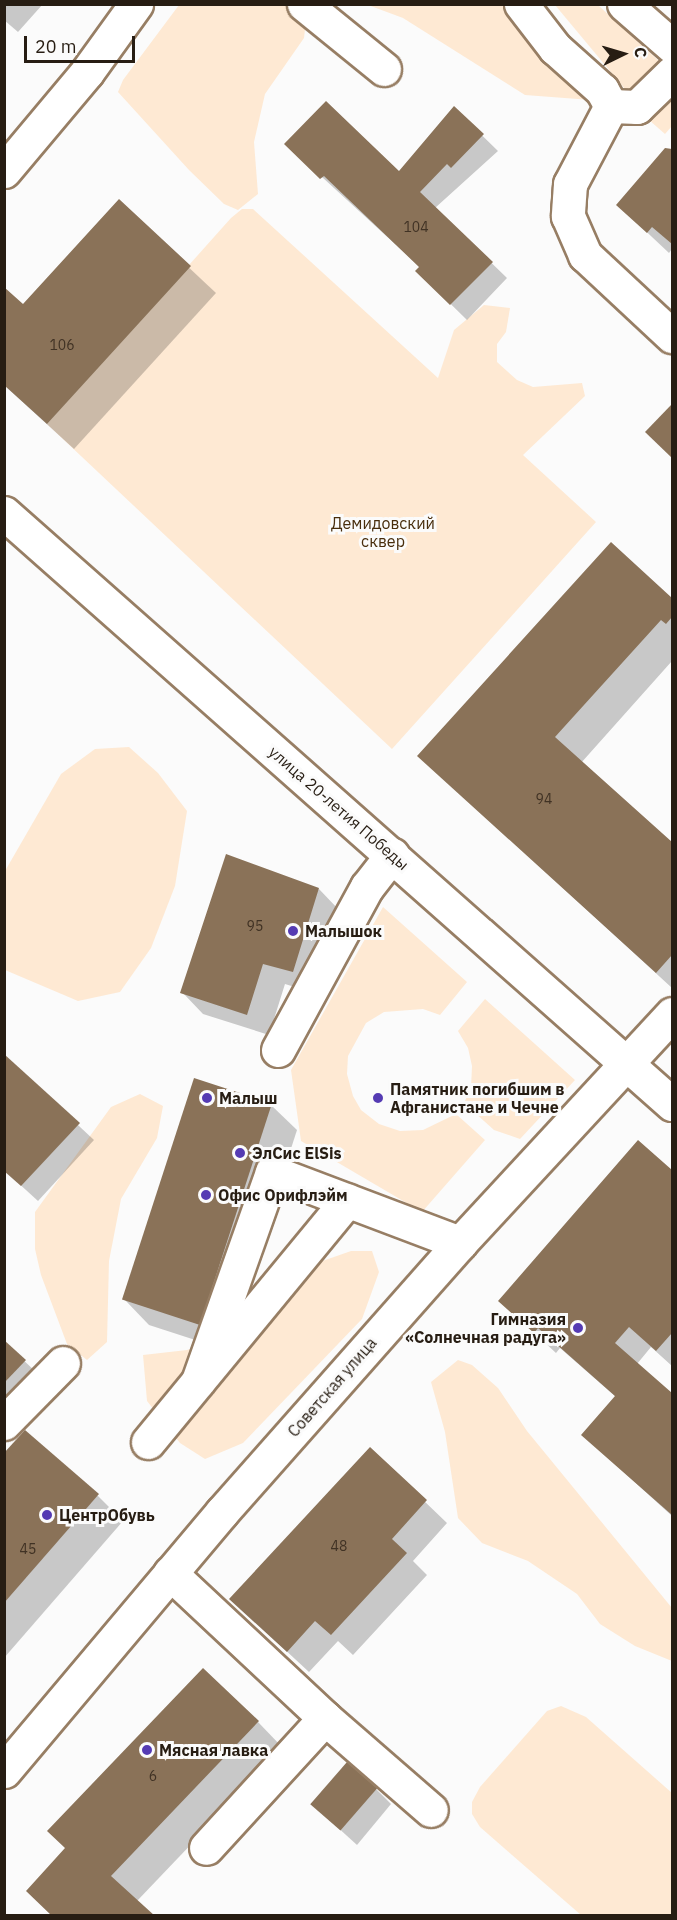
<!DOCTYPE html>
<meta charset="utf-8">
<style>
body{margin:0}
#map{position:relative;width:677px;height:1920px;overflow:hidden;background:#fbfbfb;font-family:"IBM Plex Sans",sans-serif}
div>[style]{position:absolute}
[style*='--x']{left:calc(var(--x)*1px);top:calc(var(--y)*1px);width:calc(var(--w)*1px);rotate:calc(var(--a)*1deg)}
.green>*{inset:0;background:#fee9d3}
.shadow>*{inset:0;background:#0003}
.building>*{inset:0;background:#8a7258;transform-origin:0 0}
.roads{filter:drop-shadow(2px 0 #977e64) drop-shadow(-2px 0 #977e64) drop-shadow(0 2px #977e64) drop-shadow(0 -2px #977e64)}
.minor>*{height:33px;margin:-16.5px;padding:0 16.5px;transform-origin:16.5px;border-radius:16.5px;background:#fff}
.dots>*{width:16px;height:16px;translate:-50% -50%;box-sizing:border-box;border:3px solid #fbfbfb;border-radius:50%}
span{translate:-50% -50%;white-space:nowrap;text-align:center;line-height:1.15;-webkit-text-stroke:6px #fbfbfb;paint-order:stroke}
.number-label{font-size:14px;color:#403224}
.number-label span{-webkit-text-stroke-width:0}
.park-label{font-size:16px;color:#482d0c}
.street-label{font-size:16px;color:#271d13}
.poi-label{font-size:16px;color:#271d13;font-weight:700}
.left{translate:0 -50%;text-align:left}
.right{translate:-100% -50%;text-align:right}
.frame{position:absolute;inset:0;border:6px solid #271d13;pointer-events:none}
.north{position:absolute;left:593px;top:24px;width:60px;height:60px;-webkit-text-stroke:4px #fbfbfb;paint-order:stroke;rotate:85deg;font-size:16px;font-weight:700;line-height:24px;text-align:center;color:#271d13}
.north::after{content:'';display:block;margin:auto;width:21px;height:27px;background:#271d13;clip-path:polygon(50% 0,100% 100%,50% 72%,0 100%)}
.scale{position:absolute;left:24px;top:36px;width:111px;height:27px;box-sizing:border-box;border:3px solid #271d13;border-top:0;padding-left:8px;font-size:18px;line-height:21px;white-space:nowrap;color:#271d13;-webkit-text-stroke:4px #fbfbfb;paint-order:stroke}
</style>
<div id="map">
<div class="green">
<div style="clip-path:polygon(179px 5px,288px 5px,306px 21px,304px 38px,265px 94px,254px 142px,258px 194px,238px 210px,224px 204px,189px 170px,118px 92px,123px 80px)"></div>
<div style="clip-path:polygon(368px 5px,511px 5px,591px 100px,525px 95px,403px 18px)"></div>
<div style="clip-path:polygon(555px 5px,598px 5px,660px 62px,634px 90px,625px 89px)"></div>
<div style="clip-path:polygon(672px 92px,672px 126px,665px 134px,649px 120px)"></div>
<div style="clip-path:polygon(253px 209px,438px 378px,454px 330px,484px 305px,510px 308px,506px 332px,497px 344px,497px 362px,517px 380px,533px 387px,582px 383px,585px 396px,523px 455px,596px 522px,392px 749px,47px 424px,231px 218px,242px 209px)"></div>
<div style="clip-path:polygon(129px 747px,158px 773px,187px 811px,175px 886px,151px 948px,120px 992px,78px 1001px,5px 970px,5px 871px,61px 774px,95px 749px)"></div>
<div style="clip-path:polygon(383px 907px,467px 982px,440px 1015px,423px 1009px,384px 1012px,366px 1023px,348px 1056px,347px 1074px,353px 1096px,361px 1110px,379px 1124px,400px 1131px,423px 1130px,456px 1114px,485px 1140px,422px 1212px,301px 1141px,291px 1070px)"></div>
<div style="clip-path:polygon(485px 999px,575px 1080px,520px 1139px,494px 1130px,464px 1103px,471px 1088px,472px 1066px,468px 1048px,458px 1031px)"></div>
<div style="clip-path:polygon(140px 1094px,163px 1106px,157px 1138px,121px 1199px,109px 1261px,107px 1342px,87px 1360px,67px 1344px,41px 1275px,35px 1249px,35px 1212px,111px 1107px)"></div>
<div style="clip-path:polygon(351px 1251px,372px 1251px,379px 1272px,362px 1319px,243px 1443px,205px 1459px,180px 1443px,147px 1401px,143px 1355px,187px 1350px,225px 1337px,314px 1264px)"></div>
<div style="clip-path:polygon(458px 1360px,472px 1365px,498px 1388px,527px 1431px,672px 1608px,672px 1661px,635px 1646px,600px 1624px,577px 1594px,528px 1561px,482px 1543px,458px 1518px,445px 1432px,431px 1382px)"></div>
<div style="clip-path:polygon(561px 1706px,586px 1717px,672px 1793px,672px 1915px,581px 1915px,480px 1827px,472px 1814px,472px 1802px,480px 1787px,547px 1711px)"></div>
</div>
<div class="shadow">
<div style="clip-path:polygon(4px 4px,43px 4px,18px 32px,4px 20px)"></div>
<div style="clip-path:polygon(454px 108px,498px 151px,435px 208px,507px 278px,467px 320px,417px 271px,420px 267px,286px 144px,399px 173px)"></div>
<div style="clip-path:polygon(672px 149px,672px 249px,669px 253px,618px 205px,666px 150px)"></div>
<div style="clip-path:polygon(119px 202px,216px 293px,74px 449px,4px 385px,23px 306px)"></div>
<div style="clip-path:polygon(672px 406px,672px 457px,648px 432px)"></div>
<div style="clip-path:polygon(611px 544px,672px 600px,672px 661px,581px 763px,672px 844px,672px 988px,419px 756px)"></div>
<div style="clip-path:polygon(319px 889px,340px 911px,314px 993px,285px 984px,269px 1035px,203px 1014px,182px 992px)"></div>
<div style="clip-path:polygon(4px 1056px,94px 1140px,38px 1201px,4px 1170px)"></div>
<div style="clip-path:polygon(271px 1105px,297px 1130px,226px 1350px,149px 1325px,124px 1299px)"></div>
<div style="clip-path:polygon(639px 1142px,672px 1172px,672px 1366px,651px 1347px,637px 1364px,672px 1395px,672px 1516px,583px 1435px,616px 1397px,560px 1348px,556px 1353px,500px 1301px)"></div>
<div style="clip-path:polygon(4px 1342px,51px 1386px,4px 1437px)"></div>
<div style="clip-path:polygon(370px 1449px,447px 1523px,413px 1561px,427px 1575px,353px 1655px,338px 1641px,309px 1672px,253px 1620px)"></div>
<div style="clip-path:polygon(4px 1456px,98px 1496px,123px 1521px,4px 1658px)"></div>
<div style="clip-path:polygon(258px 1722px,283px 1748px,137px 1901px,52px 1916px)"></div>
<div style="clip-path:polygon(376px 1789px,391px 1804px,357px 1845px,313px 1805px)"></div>
</div>
<div class="building">
<div style="clip-path:polygon(326px 101px,399px 171px,454px 106px,484px 134px,451px 168px,447px 164px,420px 192px,493px 262px,450px 305px,415px 271px,419px 267px,324px 176px,320px 179px,284px 144px)"></div>
<div style="clip-path:polygon(665px 148px,672px 149px,672px 244px,652px 227px,647px 233px,616px 205px)"></div>
<div style="clip-path:polygon(119px 199px,191px 266px,47px 424px,4px 385px,4px 287px,23px 304px)"></div>
<div style="clip-path:polygon(672px 404px,672px 458px,645px 432px)"></div>
<div style="clip-path:polygon(611px 542px,672px 598px,672px 617px,666px 624px,661px 620px,555px 737px,672px 842px,672px 955px,656px 973px,417px 756px)"></div>
<div style="clip-path:polygon(226px 854px,319px 888px,293px 972px,263px 964px,247px 1015px,180px 993px)"></div>
<div style="clip-path:polygon(4px 1054px,80px 1123px,21px 1186px,4px 1171px)"></div>
<div style="left:194px;top:1078px;width:82px;height:233px;rotate:18deg"></div>
<div style="clip-path:polygon(638px 1140px,672px 1170px,672px 1333px,656px 1351px,629px 1327px,615px 1343px,672px 1393px,672px 1515px,581px 1435px,615px 1396px,538px 1328px,534px 1333px,498px 1301px)"></div>
<div style="clip-path:polygon(4px 1340px,26px 1360px,4px 1383px)"></div>
<div style="clip-path:polygon(25px 1430px,99px 1494px,4px 1603px,4px 1453px)"></div>
<div style="clip-path:polygon(370px 1447px,427px 1500px,392px 1539px,407px 1553px,331px 1635px,315px 1621px,287px 1652px,229px 1599px)"></div>
<div style="clip-path:polygon(203px 1668px,259px 1721px,111px 1876px,155px 1916px,52px 1916px,26px 1891px,65px 1848px,47px 1831px)"></div>
<div style="left:347px;top:1762px;width:40px;height:56px;rotate:41deg"></div>
</div>
<div class="roads">
<div class="minor">
<div style="--x:304;--y:4;--w:103;--a:39.1"></div>
<div style="--x:521;--y:4;--w:56;--a:52.3"></div>
<div style="--x:555;--y:48;--w:63;--a:41.8"></div>
<div style="--x:602;--y:90;--w:18;--a:61"></div>
<div style="--x:611;--y:106;--w:88;--a:117.7"></div>
<div style="--x:570;--y:184;--w:32;--a:94"></div>
<div style="--x:568;--y:216;--w:43;--a:66.4"></div>
<div style="--x:585;--y:255;--w:119;--a:43"></div>
<div style="--x:624;--y:4;--w:64;--a:41.2"></div>
<div style="--x:611;--y:106;--w:26;--a:2"></div>
<div style="--x:637;--y:107;--w:49;--a:-44.2"></div>
<div style="--x:4;--y:171;--w:129;--a:-50"></div>
<div style="--x:87;--y:72;--w:84;--a:-54.2"></div>
<div style="--x:4;--y:513;--w:892;--a:41.5"></div>
<div style="--x:278;--y:1050;--w:186;--a:-61.4"></div>
<div style="--x:367;--y:887;--w:41;--a:-52"></div>
<div style="--x:198;--y:1381;--w:222;--a:-70.5"></div>
<div style="--x:272;--y:1172;--w:201;--a:20.7"></div>
<div style="--x:4;--y:1423;--w:84;--a:-45.5"></div>
<div style="--x:148;--y:1442;--w:313;--a:-50.5"></div>
<div style="--x:170;--y:1573;--w:212;--a:43.1"></div>
<div style="--x:325;--y:1718;--w:176;--a:132.5"></div>
<div style="--x:325;--y:1718;--w:140;--a:41"></div>
<div style="--x:4;--y:1771;--w:339;--a:-49.9"></div>
<div style="--x:222;--y:1512;--w:359;--a:-48.5"></div>
<div style="--x:460;--y:1243;--w:312;--a:-47.2"></div>
</div>
</div>
<div class="dots">
<div style="left:293px;top:931px;background:#553bb3"></div>
<div style="left:207px;top:1098px;background:#553bb3"></div>
<div style="left:378px;top:1098px;background:#553bb3"></div>
<div style="left:240px;top:1153px;background:#553bb3"></div>
<div style="left:206px;top:1195px;background:#553bb3"></div>
<div style="left:578px;top:1328px;background:#553bb3"></div>
<div style="left:47px;top:1515px;background:#553bb3"></div>
<div style="left:147px;top:1750px;background:#553bb3"></div>
</div>
<div class="number-label">
<span style="left:416px;top:227px">104</span>
<span style="left:62px;top:345px">106</span>
<span style="left:544px;top:799px">94</span>
<span style="left:255px;top:926px">95</span>
<span style="left:339px;top:1546px">48</span>
<span style="left:28px;top:1549px">45</span>
<span style="left:153px;top:1776px">6</span>
</div>
<div class="park-label">
<span style="left:383px;top:532px">Демидовский<br>сквер</span>
</div>
<div class="street-label">
<span style="left:339px;top:808px;rotate:41deg">улица 20-летия Победы</span>
<span style="left:332px;top:1387px;rotate:-49deg">Советская улица</span>
</div>
<div class="poi-label">
<span class="left" style="left:305px;top:931px">Малышок</span>
<span class="left" style="left:390px;top:1098px">Памятник погибшим в<br>Афганистане и Чечне</span>
<span class="left" style="left:219px;top:1098px">Малыш</span>
<span class="left" style="left:252px;top:1153px">ЭлСис ElSis</span>
<span class="left" style="left:218px;top:1195px">Офис Орифлэйм</span>
<span class="right" style="left:566px;top:1328px">Гимназия<br>«Солнечная радуга»</span>
<span class="left" style="left:59px;top:1515px">ЦентрОбувь</span>
<span class="left" style="left:159px;top:1750px">Мясная лавка</span>
</div>
<div class="frame"></div>
<div class="north">С</div>
<div class="scale">20 m</div>
</div>
